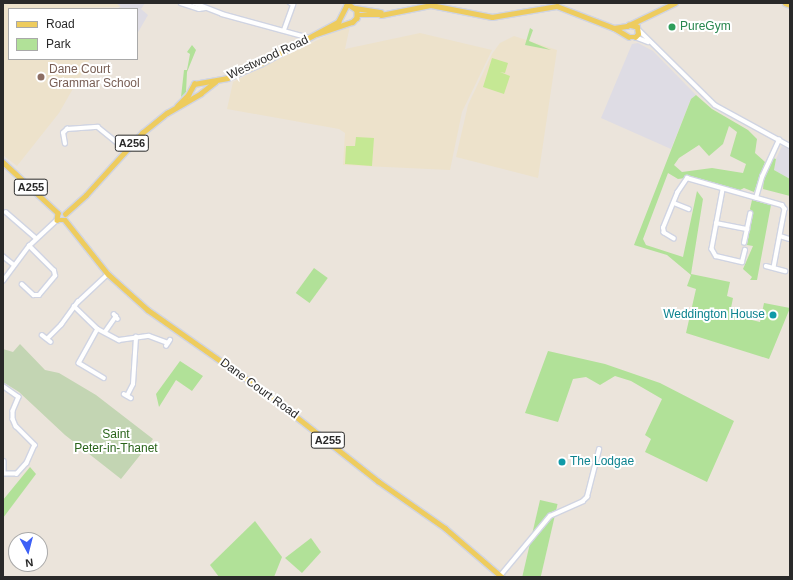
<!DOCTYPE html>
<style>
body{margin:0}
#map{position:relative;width:793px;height:580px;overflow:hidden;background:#ebe4db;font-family:Helvetica,sans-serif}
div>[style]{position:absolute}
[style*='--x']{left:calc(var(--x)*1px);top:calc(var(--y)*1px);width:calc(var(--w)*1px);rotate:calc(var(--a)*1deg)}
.industrial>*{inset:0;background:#dedce4}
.education>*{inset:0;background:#ede2cb}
.green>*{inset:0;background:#b1e198;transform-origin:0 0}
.cemetery>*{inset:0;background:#c3d5b3}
.pitch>*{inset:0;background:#c5e894}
.roads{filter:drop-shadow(1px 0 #d0d4e2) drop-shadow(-1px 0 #d0d4e2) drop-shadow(0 1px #d0d4e2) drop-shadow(0 -1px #d0d4e2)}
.minor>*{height:3.5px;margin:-1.75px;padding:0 1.75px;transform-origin:1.75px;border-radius:1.75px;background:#fff}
.major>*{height:4.5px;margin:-2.25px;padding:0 2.25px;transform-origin:2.25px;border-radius:2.25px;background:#eecc5e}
.dots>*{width:11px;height:11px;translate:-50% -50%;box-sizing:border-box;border:2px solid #fff;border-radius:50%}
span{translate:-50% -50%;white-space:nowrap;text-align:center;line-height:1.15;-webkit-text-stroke:4px #fff;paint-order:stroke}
.shield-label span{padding:1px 3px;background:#fff;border:1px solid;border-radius:3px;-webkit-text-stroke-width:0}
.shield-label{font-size:11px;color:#292929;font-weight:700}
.leisure-label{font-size:12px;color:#27864d}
.left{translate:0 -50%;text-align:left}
.street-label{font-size:12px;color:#292929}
.education-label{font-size:12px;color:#785e54}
.culture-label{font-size:12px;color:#0d838f}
.right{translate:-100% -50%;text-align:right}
.park-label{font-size:12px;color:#2a641b}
.frame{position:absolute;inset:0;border:4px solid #292929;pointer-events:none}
.legend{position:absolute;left:8px;top:8px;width:130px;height:52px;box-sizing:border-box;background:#fff;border:1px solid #a9a9a9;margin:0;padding:5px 7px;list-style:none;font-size:12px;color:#292929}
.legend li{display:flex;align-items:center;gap:8px;height:20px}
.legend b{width:20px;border:1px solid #a9a9a9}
.north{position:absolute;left:8px;top:532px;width:40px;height:40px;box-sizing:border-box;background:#fff;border:1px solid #a9a9a9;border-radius:50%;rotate:173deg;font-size:11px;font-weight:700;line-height:16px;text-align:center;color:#292929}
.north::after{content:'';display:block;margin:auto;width:14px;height:18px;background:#3d60f6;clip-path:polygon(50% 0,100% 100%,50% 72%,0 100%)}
</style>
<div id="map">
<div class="industrial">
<div style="clip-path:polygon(116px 3px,145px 3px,141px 9px,148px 15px,137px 34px,137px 9px,120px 9px)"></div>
<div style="clip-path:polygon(638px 43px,653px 51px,696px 95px,691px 99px,671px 149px,601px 118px,632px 44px)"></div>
<div style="clip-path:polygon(782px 146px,790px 150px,790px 179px,774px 170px,776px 159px)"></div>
</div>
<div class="education">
<div style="clip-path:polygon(3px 3px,116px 3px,121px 7px,9px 9px,9px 59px,90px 59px,59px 113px,17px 166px,3px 155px)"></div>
<div style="clip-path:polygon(350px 26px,345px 49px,420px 33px,492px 50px,462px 112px,450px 170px,343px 165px,345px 133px,339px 129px,227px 109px,233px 82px,334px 32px)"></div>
<div style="clip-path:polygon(514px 36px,557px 50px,538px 178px,456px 157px,468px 105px,492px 54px,500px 43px)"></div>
</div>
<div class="green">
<div style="clip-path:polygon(530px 28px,533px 30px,529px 41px,551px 50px,525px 45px)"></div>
<div style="clip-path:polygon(192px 45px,196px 50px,187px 72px,186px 92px,181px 97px,184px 70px,187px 70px,190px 54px,187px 52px)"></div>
<div style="clip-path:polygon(evenodd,696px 95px,712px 109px,748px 130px,757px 139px,755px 153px,765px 162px,754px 192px,744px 188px,738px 191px,706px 184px,693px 177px,678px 179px,668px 173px,643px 239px,646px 245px,683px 257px,697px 191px,703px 199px,691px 274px,730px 282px,727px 296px,733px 298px,731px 308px,742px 310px,740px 317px,760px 322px,764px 303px,790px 308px,769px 359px,686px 333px,696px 289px,687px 286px,691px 275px,667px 255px,634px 245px,691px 99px,696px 95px,729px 126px,737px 132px,730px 156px,746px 164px,743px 173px,712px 168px,682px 172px,674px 165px,679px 158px,699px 145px,709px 156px,723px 144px,729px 126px)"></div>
<div style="clip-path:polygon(773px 158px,776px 159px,774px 170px,790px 179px,790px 196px,763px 189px,764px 177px)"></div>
<div style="clip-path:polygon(752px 200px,771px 205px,757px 280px,750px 280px,752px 277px,743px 269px,753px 246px,747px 245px,753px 213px,750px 209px)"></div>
<div style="left:314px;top:268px;width:17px;height:31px;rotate:36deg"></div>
<div style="clip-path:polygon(548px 351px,605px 364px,660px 383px,734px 421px,707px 482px,645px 452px,651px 439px,645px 435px,662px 399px,631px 381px,615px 376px,600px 385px,586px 377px,573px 379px,558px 422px,525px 413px)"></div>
<div style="clip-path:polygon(180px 361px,203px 376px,192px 391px,176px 380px,159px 407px,156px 394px)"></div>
<div style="clip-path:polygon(30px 467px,36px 474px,3px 518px,3px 500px)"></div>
<div style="left:540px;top:500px;width:18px;height:78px;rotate:13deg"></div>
<div style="clip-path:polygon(255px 521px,282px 557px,274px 577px,219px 577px,210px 565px)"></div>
<div style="clip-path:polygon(311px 538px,321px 552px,302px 573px,285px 558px)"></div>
</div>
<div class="cemetery">
<div style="clip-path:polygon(20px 344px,45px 370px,59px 373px,96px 395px,153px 439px,121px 479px,65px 435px,19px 392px,3px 382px,3px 349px,13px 352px)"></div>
</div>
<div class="pitch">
<div style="clip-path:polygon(492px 58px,508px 63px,505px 73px,500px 72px,510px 76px,504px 94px,483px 87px)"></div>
<div style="clip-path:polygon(356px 137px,374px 138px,372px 166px,345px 164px,346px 146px,355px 146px)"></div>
</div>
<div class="roads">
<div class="minor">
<div style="--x:181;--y:3;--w:19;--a:18"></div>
<div style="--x:199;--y:9;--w:6;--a:-9"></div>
<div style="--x:194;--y:3;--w:30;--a:21"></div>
<div style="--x:222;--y:14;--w:91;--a:15.3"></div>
<div style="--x:638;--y:29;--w:108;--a:44.6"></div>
<div style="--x:715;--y:105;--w:85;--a:28.7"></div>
<div style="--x:284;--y:30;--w:27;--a:-70"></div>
<div style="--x:293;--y:5;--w:4;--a:-146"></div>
<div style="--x:635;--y:37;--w:14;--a:21"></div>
<div style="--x:65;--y:144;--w:11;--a:-100"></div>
<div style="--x:63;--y:133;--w:6;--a:-45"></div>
<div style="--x:67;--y:129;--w:31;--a:-4"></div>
<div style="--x:98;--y:127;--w:36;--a:39"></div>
<div style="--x:723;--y:190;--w:60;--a:100.6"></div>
<div style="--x:712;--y:249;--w:8;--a:60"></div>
<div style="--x:716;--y:256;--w:27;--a:13"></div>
<div style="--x:742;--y:262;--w:12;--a:-76"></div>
<div style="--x:756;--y:198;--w:22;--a:-74"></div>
<div style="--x:762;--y:177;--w:41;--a:-65.3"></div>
<div style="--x:674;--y:203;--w:16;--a:22"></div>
<div style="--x:6;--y:212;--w:40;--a:41"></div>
<div style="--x:716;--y:223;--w:32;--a:11"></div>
<div style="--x:780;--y:236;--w:10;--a:17"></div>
<div style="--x:674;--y:239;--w:12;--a:-149"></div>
<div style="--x:664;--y:233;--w:5;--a:-101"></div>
<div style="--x:663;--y:228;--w:38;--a:-68"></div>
<div style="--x:677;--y:193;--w:18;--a:-56"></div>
<div style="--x:687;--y:178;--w:99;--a:15.9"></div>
<div style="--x:782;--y:205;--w:5;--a:53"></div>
<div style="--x:785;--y:209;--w:60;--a:100.6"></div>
<div style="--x:744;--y:243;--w:30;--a:-78"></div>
<div style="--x:3;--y:256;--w:14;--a:39"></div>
<div style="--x:766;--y:266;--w:20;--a:15"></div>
<div style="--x:3;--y:281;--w:44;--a:-53.4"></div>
<div style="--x:29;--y:246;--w:38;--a:-43"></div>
<div style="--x:22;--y:284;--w:16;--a:43"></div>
<div style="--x:34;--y:295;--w:5;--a:0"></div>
<div style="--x:39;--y:295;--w:25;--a:-50"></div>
<div style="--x:55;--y:276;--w:5;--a:-101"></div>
<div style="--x:54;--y:271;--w:35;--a:-135"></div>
<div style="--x:74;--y:306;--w:33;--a:44"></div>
<div style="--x:98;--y:329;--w:24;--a:28"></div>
<div style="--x:119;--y:340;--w:30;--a:-8"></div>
<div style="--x:149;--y:336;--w:20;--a:20"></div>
<div style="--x:114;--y:314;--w:6;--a:51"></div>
<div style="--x:98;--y:329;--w:39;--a:119"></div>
<div style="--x:79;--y:363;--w:29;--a:31"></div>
<div style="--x:105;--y:332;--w:19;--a:-55"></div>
<div style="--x:42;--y:335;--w:11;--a:38"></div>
<div style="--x:47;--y:339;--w:20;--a:-45"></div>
<div style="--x:61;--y:325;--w:29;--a:-54"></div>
<div style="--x:78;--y:302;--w:41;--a:-43"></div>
<div style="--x:166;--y:346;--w:7;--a:-56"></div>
<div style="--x:3;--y:386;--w:19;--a:35"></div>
<div style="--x:19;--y:397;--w:15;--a:113"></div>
<div style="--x:13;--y:411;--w:8;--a:90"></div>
<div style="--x:13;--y:419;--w:8;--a:67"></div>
<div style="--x:16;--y:426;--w:27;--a:45"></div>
<div style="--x:35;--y:445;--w:20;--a:114"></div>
<div style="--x:27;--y:463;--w:15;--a:132"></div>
<div style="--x:17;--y:474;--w:14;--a:180"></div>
<div style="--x:124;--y:394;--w:8;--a:30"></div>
<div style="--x:127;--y:396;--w:13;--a:-63"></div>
<div style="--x:133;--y:384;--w:47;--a:-86.3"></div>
<div style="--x:4;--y:461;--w:12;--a:90"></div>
<div style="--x:500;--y:576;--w:78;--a:-50.2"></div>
<div style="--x:550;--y:516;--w:36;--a:-24"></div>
<div style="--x:583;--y:501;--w:6;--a:-45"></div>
<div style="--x:587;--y:497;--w:49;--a:-75.7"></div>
</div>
<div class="major">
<div style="--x:785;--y:3;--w:5;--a:22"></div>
<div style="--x:355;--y:8;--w:26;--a:9"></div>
<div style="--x:358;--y:15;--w:23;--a:0"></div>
<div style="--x:381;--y:15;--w:51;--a:-11.3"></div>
<div style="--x:431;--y:5;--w:62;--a:11.1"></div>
<div style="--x:492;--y:17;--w:66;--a:-9.6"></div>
<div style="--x:557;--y:6;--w:61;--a:21.1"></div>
<div style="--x:614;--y:28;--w:17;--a:31"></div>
<div style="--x:629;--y:37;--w:6;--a:0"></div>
<div style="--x:635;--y:37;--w:4;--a:-45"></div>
<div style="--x:638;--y:34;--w:7;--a:-98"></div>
<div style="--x:637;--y:27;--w:8;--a:-166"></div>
<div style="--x:614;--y:28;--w:13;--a:-9"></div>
<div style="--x:627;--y:26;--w:53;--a:-25.6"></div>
<div style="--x:177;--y:106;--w:16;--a:-45"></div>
<div style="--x:188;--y:95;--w:13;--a:-61"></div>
<div style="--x:194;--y:84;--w:34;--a:-10"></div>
<div style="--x:227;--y:78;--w:36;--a:-23"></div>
<div style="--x:260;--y:64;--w:89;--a:-28.3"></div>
<div style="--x:338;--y:22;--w:18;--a:-63"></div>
<div style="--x:346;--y:6;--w:5;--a:0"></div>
<div style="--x:351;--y:6;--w:7;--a:34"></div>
<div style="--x:357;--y:10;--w:8;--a:90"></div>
<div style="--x:357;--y:18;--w:6;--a:135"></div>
<div style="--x:353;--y:22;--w:37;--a:161"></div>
<div style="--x:3;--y:162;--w:75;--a:42.8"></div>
<div style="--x:58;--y:213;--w:7;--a:98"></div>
<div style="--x:57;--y:220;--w:8;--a:0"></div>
<div style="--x:65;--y:214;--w:28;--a:-42"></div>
<div style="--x:86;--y:195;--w:84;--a:-47.9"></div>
<div style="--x:142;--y:133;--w:32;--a:-39"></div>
<div style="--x:167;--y:113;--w:39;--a:-30"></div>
<div style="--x:201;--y:93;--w:18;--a:-38"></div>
<div style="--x:65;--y:220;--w:69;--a:51.5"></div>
<div style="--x:108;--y:274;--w:54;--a:42"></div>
<div style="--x:148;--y:310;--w:138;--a:35"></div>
<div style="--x:261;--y:389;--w:149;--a:38.2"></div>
<div style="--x:378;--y:481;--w:82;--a:35"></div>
<div style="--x:445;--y:528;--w:75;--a:40.7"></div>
</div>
</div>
<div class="dots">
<div style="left:672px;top:27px;background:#2e9e5b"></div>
<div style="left:41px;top:77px;background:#8d6e63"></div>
<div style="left:773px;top:315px;background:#0f9aa8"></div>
<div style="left:562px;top:462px;background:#0f9aa8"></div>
</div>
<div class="shield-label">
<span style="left:132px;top:143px">A256</span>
<span style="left:31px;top:187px">A255</span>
<span style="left:328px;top:440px">A255</span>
</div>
<div class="leisure-label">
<span class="left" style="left:680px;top:27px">PureGym</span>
</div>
<div class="street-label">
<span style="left:268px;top:58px;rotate:-25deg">Westwood Road</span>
<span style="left:259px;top:389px;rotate:36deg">Dane Court Road</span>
</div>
<div class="education-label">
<span class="left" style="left:49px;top:77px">Dane Court<br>Grammar School</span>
</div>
<div class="culture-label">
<span class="right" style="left:765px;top:315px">Weddington House</span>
<span class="left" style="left:570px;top:462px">The Lodgae</span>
</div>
<div class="park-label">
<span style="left:116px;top:442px">Saint<br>Peter-in-Thanet</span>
</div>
<div class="frame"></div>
<ul class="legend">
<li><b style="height:5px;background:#eecc5e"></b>Road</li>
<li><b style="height:11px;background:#b1e198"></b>Park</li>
</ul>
<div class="north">N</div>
</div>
